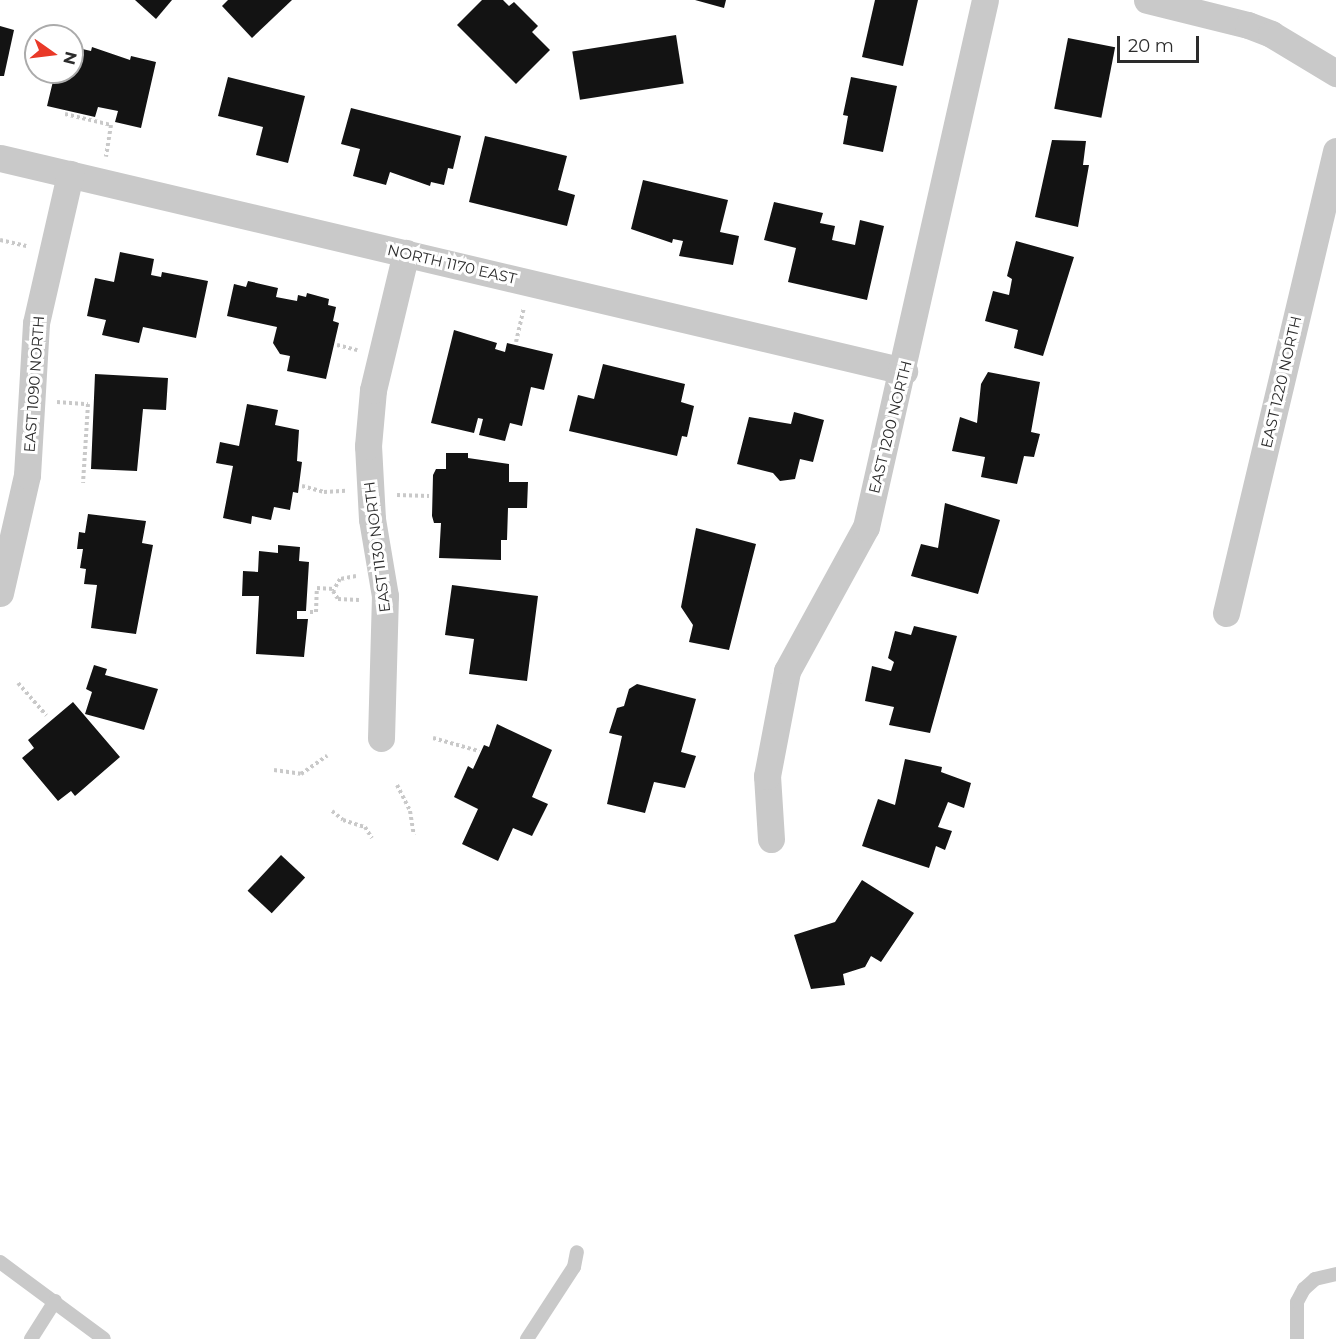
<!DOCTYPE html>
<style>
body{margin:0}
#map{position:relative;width:1336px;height:1339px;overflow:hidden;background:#fff;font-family:Montserrat,sans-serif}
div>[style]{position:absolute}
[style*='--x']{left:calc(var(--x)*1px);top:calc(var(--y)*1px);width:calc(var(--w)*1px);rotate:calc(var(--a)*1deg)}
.building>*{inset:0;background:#131313;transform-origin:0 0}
.path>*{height:4px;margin-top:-2px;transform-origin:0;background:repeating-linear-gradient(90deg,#c9c9c9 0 3px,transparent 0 6px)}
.service>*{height:14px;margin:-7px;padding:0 7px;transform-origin:7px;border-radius:7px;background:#c9c9c9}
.minor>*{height:27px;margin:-13.5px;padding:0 13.5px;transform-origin:13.5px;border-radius:13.5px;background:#c9c9c9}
span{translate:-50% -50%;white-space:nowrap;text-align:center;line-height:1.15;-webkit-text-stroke:6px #fff;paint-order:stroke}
.street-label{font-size:15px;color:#2c2c2c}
.north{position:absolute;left:24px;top:24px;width:60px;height:60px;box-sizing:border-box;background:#fff;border:2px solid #ababab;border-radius:50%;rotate:104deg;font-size:16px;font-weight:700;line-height:24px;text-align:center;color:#2c2c2c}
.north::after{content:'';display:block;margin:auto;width:21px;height:27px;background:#e93928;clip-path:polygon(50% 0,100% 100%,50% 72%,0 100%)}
.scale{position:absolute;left:1117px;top:36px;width:82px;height:27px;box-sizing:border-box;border:3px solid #2c2c2c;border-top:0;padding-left:8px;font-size:18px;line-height:21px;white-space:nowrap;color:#2c2c2c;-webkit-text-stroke:4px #fff;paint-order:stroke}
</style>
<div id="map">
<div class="building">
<div style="clip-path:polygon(135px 0,172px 0,156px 19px)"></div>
<div style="clip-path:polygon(228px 0,292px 0,252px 38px,222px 6px)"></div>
<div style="clip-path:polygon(482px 0,503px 0,509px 6px,514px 2px,538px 26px,532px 32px,550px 50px,516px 84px,457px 25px)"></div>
<div style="clip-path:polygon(695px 0,726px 0,724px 8px)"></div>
<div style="clip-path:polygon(875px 0,918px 0,903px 66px,862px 57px)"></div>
<div style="clip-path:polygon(0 26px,14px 30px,4px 76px,0 76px)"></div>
<div style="left:676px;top:35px;width:49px;height:105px;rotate:81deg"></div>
<div style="left:1068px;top:38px;width:48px;height:72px;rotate:11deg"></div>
<div style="clip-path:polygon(92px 47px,130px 60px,131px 56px,156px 62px,141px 128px,115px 122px,118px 111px,98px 107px,95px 117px,47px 106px,55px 73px,72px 77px,78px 48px,91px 51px)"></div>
<div style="clip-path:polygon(228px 77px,305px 96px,288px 163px,256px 155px,263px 127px,218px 116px)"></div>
<div style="clip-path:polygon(851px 77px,897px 86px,883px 152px,843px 144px,848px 116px,843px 115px)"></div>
<div style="clip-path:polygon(351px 108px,461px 136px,453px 169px,448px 168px,444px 185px,431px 182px,430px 186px,390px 172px,386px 185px,353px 176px,360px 149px,341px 144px)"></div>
<div style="clip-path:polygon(485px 136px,567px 156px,558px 190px,575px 195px,567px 226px,469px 202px)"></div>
<div style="clip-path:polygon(1052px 140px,1086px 141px,1083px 165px,1089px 165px,1078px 227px,1035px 217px)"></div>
<div style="clip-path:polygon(643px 180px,728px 200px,720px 232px,739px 236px,733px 265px,679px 256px,683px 241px,673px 239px,672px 243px,631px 229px)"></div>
<div style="clip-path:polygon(774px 202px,823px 213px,820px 223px,835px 226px,832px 240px,855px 245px,860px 220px,884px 226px,867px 300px,788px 282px,796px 248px,764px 240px)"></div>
<div style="clip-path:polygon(1016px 241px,1074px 257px,1043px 356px,1014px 348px,1018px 330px,985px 321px,993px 291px,1009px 295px,1012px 279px,1007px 276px)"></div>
<div style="clip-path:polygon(120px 252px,154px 259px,151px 275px,161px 277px,162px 272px,208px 281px,196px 338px,143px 327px,139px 343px,102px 335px,106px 320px,87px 316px,95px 278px,114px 282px)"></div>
<div style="clip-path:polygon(248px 281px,278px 288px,276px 297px,297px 301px,298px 295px,306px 297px,307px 293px,329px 299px,328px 305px,336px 307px,333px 321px,339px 323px,326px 379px,287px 371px,290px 356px,280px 354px,273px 343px,277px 327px,227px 316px,234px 284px,246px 287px)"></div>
<div style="clip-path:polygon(454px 330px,497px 343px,495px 349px,505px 352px,507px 343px,553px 354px,544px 390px,531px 387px,522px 426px,510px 423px,505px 441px,479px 435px,483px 419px,478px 418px,474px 433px,431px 423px)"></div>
<div style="clip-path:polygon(603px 364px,685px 384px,681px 402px,694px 406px,687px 437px,682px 436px,677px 456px,569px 431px,578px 395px,594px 399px)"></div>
<div style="clip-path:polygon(988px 372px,1040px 382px,1031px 432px,1040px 434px,1034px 457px,1024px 456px,1017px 484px,981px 477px,985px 457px,952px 451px,960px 417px,977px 423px,981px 384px)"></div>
<div style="clip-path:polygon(95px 374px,168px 378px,166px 410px,143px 409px,137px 471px,91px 469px)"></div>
<div style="clip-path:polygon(247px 404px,278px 410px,275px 425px,299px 430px,297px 461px,302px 462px,298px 493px,293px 492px,290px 510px,274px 507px,271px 520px,252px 516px,251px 524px,223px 518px,233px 466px,216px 463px,220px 442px,239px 446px)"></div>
<div style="clip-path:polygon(794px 412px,824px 420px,813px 462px,800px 459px,795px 479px,780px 481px,773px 473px,737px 464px,749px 417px,791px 424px)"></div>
<div style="clip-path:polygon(446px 453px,468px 453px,468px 458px,509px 464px,509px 482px,528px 482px,527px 508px,508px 508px,507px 540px,501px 540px,501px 560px,439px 558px,441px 523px,434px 523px,432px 516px,433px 475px,436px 469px,446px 469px)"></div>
<div style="clip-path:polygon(945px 503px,1000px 520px,978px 594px,911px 576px,921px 544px,938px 548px)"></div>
<div style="clip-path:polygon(88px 514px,146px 521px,142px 543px,153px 545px,136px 634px,91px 628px,97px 585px,84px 584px,86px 569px,80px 568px,83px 549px,77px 549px,79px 532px,85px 533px)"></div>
<div style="clip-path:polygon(696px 528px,756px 544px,729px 650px,689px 642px,693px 625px,681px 607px)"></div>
<div style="clip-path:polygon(278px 545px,300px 547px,299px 561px,309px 562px,306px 611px,297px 611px,297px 619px,308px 619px,304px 657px,256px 654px,259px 596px,242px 596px,243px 571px,258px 572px,259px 551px,278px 553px)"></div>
<div style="clip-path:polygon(452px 585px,538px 596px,527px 681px,469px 674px,474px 639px,445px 635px)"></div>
<div style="clip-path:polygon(914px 626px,957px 636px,930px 733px,889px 725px,894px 707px,865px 701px,872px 666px,891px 671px,894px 662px,888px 658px,895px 631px,911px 635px)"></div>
<div style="clip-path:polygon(94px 665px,107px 669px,105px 675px,158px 689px,144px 730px,85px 714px,92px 692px,86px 689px)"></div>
<div style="clip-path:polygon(637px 684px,696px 699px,681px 752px,696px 756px,685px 788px,654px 782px,645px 813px,607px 804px,622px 736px,609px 733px,617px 708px,624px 706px,629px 689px)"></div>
<div style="clip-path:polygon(73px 702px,120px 757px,75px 796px,71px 791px,58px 801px,22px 758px,34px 748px,28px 740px)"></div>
<div style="clip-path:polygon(497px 724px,552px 750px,532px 797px,548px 804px,532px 836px,513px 828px,498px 861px,462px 844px,478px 809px,454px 797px,468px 766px,473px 769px,484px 745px,489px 747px)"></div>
<div style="clip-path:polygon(905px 759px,942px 767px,941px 772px,971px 783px,964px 808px,948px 802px,938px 827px,952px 831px,945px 850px,936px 846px,929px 868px,862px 846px,878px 799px,895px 805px)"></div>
<div style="left:281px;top:855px;width:33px;height:49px;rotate:43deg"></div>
<div style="clip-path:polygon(862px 880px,914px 913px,881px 962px,871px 956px,865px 967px,843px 974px,845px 985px,811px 989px,794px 935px,835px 922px)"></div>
</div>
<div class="path">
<div style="--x:65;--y:114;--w:47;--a:13.4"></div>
<div style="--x:111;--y:125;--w:32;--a:99"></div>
<div style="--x:0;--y:240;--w:27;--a:13"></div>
<div style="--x:516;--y:342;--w:35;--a:-77"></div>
<div style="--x:337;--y:345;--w:21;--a:14"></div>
<div style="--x:57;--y:402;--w:31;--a:4"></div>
<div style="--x:88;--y:404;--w:79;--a:93.6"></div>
<div style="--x:302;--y:486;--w:23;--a:15"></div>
<div style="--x:324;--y:492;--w:22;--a:-3"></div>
<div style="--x:397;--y:495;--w:32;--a:2"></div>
<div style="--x:356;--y:576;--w:16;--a:169"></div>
<div style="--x:340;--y:579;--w:14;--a:120"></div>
<div style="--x:333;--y:591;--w:9;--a:58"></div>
<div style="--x:338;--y:599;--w:21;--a:3"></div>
<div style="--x:310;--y:612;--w:6;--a:0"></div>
<div style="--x:316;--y:612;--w:24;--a:-88"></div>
<div style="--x:317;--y:588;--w:17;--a:3"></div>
<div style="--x:18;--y:683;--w:43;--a:48.8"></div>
<div style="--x:433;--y:738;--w:48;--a:15.8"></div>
<div style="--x:274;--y:770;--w:27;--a:8"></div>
<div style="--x:301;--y:774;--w:32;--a:-35"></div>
<div style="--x:397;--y:785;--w:29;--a:63"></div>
<div style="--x:410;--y:811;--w:24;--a:81"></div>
<div style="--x:332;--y:811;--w:14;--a:39"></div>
<div style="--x:343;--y:820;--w:23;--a:18"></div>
<div style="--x:365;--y:827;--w:13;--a:58"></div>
</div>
<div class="service">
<div style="--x:0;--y:1262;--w:129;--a:36.5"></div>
<div style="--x:31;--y:1339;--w:45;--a:-57.7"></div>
<div style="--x:527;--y:1339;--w:86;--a:-56.9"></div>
<div style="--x:574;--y:1267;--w:15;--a:-79"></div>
<div style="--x:1297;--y:1339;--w:37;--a:-90"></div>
<div style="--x:1297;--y:1302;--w:15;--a:-62"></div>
<div style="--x:1304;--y:1289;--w:15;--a:-42"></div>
<div style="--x:1315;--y:1279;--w:22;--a:-13"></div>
</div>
<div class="minor">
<div style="--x:1147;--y:0;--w:104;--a:13.9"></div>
<div style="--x:1248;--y:25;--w:25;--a:21"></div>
<div style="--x:1271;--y:34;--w:76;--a:31"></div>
<div style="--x:0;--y:158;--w:929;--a:13.26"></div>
<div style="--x:0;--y:593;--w:121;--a:-77.1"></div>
<div style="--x:27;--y:475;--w:152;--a:-86.6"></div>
<div style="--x:36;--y:323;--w:153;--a:-77.1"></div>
<div style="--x:1226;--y:613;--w:475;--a:-76.6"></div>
<div style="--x:381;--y:738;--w:142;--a:-88.4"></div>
<div style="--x:385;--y:596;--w:78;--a:-99.6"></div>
<div style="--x:372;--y:519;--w:73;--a:-93.1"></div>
<div style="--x:368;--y:446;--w:56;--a:-84.9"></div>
<div style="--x:373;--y:390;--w:141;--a:-76.5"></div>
<div style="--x:771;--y:839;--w:63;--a:-93.6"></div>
<div style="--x:767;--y:776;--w:107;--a:-79.2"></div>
<div style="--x:787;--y:671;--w:164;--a:-61.3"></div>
<div style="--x:866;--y:527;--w:540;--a:-77.28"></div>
</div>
<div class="street-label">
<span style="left:452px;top:264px;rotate:13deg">NORTH 1170 EAST</span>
<span style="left:1281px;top:382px;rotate:-77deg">EAST 1220 NORTH</span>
<span style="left:34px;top:384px;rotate:-86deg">EAST 1090 NORTH</span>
<span style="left:890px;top:427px;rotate:-76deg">EAST 1200 NORTH</span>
<span style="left:377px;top:547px;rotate:-97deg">EAST 1130 NORTH</span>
</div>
<div class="north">N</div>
<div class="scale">20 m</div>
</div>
